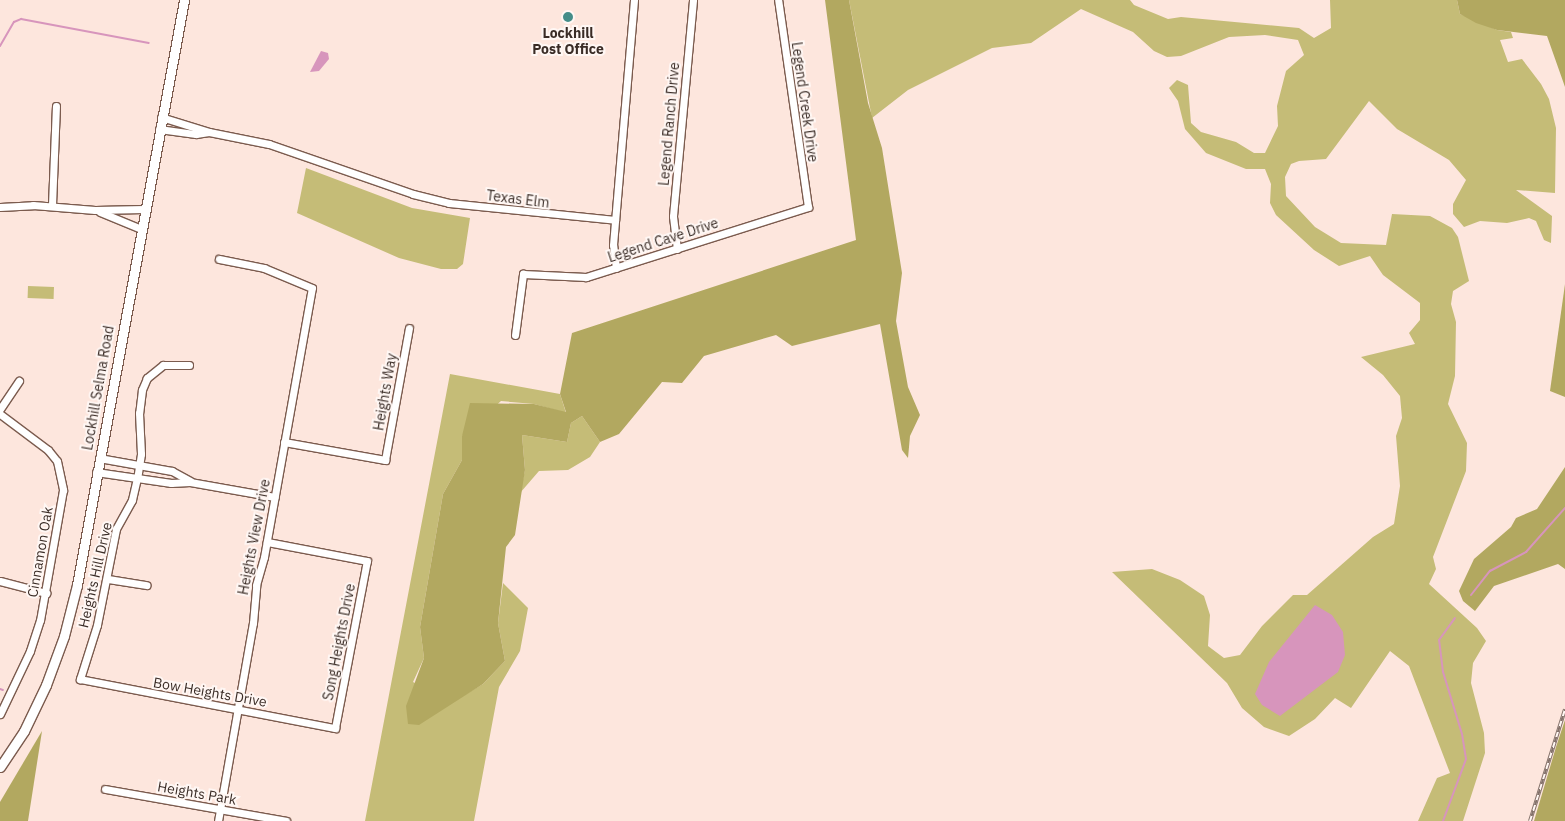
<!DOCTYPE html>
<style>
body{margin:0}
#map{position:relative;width:1565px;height:821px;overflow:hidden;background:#fde6dd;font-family:"IBM Plex Sans",sans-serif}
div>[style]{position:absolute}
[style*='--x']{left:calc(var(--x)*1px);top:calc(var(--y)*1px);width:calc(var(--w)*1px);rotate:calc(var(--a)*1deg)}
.green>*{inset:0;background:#c5bc77;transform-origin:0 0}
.forest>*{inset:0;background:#b2a860}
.water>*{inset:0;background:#d795bc}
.stream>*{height:2px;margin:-1px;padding:0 1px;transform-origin:1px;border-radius:1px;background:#d795bc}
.roads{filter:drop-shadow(1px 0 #7b5b4e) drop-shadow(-1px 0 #7b5b4e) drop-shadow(0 1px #7b5b4e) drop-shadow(0 -1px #7b5b4e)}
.minor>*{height:7px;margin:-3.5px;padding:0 3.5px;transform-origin:3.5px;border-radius:3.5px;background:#fff}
.major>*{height:9px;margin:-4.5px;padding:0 4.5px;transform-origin:4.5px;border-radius:4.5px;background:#fff}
.rail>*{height:4px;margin-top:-2px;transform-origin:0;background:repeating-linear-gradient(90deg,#fff7f4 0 5.5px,#84726b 0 11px);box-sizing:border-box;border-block:1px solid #84726b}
.dots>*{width:14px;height:14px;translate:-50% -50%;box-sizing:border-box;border:2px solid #fff7f4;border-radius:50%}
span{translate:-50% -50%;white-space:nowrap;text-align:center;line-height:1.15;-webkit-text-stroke:4px #fff7f4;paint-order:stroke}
.poi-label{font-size:14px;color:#3a2c26;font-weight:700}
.street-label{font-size:14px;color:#3a2c26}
</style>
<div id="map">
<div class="green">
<div style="clip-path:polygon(849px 0,1130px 0,1134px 5px,1168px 19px,1181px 17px,1299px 28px,1314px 38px,1331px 28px,1330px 0,1457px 0,1460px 14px,1497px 30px,1511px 32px,1513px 38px,1500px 40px,1508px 62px,1522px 59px,1541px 84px,1549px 99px,1556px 128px,1555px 193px,1516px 190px,1552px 216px,1551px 243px,1544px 240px,1536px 221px,1529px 218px,1507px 223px,1480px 221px,1464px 227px,1453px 214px,1453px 204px,1466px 180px,1449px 160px,1397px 129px,1369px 101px,1326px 159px,1299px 161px,1291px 164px,1285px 177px,1286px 196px,1315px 227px,1341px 243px,1386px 245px,1392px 214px,1430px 216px,1452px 228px,1458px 237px,1469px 281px,1453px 291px,1451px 304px,1456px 322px,1455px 376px,1448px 404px,1467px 443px,1466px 471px,1433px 557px,1436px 569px,1429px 584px,1477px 628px,1486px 641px,1473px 663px,1471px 683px,1484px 733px,1485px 753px,1463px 821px,1418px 821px,1437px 778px,1450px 773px,1409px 666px,1390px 651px,1351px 708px,1335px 698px,1315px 719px,1289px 736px,1264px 727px,1242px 708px,1227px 683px,1112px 572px,1152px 569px,1180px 580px,1204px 596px,1210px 615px,1208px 646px,1224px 658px,1240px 655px,1262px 626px,1293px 595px,1307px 595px,1373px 537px,1394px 524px,1400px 486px,1396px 436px,1402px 418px,1400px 396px,1383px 375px,1361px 357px,1415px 344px,1409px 333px,1420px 320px,1420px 303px,1383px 275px,1370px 256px,1339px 266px,1314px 250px,1276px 215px,1270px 203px,1271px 184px,1265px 169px,1246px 169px,1206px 153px,1185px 129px,1178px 101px,1169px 88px,1177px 80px,1188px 85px,1191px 123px,1201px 132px,1236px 142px,1254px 153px,1265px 153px,1278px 126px,1277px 106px,1286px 71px,1304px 55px,1298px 40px,1265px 35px,1229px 37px,1181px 56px,1167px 57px,1154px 51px,1133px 32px,1081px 9px,1031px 43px,992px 48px,908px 90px,872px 118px)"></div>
<div style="clip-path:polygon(306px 168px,412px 208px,470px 218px,463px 264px,457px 269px,441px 269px,399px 258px,297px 213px)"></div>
<div style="left:28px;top:286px;width:26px;height:12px;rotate:2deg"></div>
<div style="clip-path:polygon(450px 374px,560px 394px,566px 413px,534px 404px,501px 401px,462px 436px,462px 460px,443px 494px,420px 627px,424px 658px,413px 682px,451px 703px,483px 684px,505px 661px,498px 623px,503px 583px,528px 608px,520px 651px,499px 687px,474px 821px,365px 821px)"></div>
<div style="clip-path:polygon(582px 416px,600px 442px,590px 457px,568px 470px,539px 471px,520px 493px,525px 470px,522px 435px,567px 442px,571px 423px)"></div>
</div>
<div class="forest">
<div style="clip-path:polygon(825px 0,849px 0,868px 103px,882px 148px,902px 273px,896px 321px,908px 387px,920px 415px,910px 436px,908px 458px,902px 450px,880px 324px,792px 346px,776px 335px,704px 356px,682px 383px,662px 382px,619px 434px,600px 442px,582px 416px,571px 423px,567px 442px,522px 435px,525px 470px,515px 535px,506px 547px,498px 623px,505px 661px,483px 684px,419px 725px,408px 724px,406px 706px,424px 658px,420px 627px,443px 494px,462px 460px,462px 436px,470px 403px,534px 404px,566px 412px,560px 394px,572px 333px,856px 240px)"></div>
<div style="clip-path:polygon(1457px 0,1565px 0,1565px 87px,1547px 36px,1497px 30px,1476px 23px,1460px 14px)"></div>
<div style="clip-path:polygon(1565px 284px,1565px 397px,1550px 391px)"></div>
<div style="clip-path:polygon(1565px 467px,1565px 569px,1558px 564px,1494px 586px,1475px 611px,1463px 601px,1459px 591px,1474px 559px,1511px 527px,1516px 518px,1537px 509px)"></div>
<div style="clip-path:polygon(1565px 720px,1565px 821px,1534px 821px,1556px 747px)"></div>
<div style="clip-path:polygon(42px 731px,28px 821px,0 821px,0 802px)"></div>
</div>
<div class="water">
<div style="clip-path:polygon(321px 51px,328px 53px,329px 59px,319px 71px,310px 72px)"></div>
<div style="clip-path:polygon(1315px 605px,1332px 615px,1343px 632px,1345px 655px,1338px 672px,1280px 716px,1262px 705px,1255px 694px,1269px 662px)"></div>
</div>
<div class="stream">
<div style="--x:0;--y:46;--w:28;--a:-60"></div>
<div style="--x:14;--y:22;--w:8;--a:-23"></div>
<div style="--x:21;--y:19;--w:130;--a:10.6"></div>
<div style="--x:1471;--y:595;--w:31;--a:-52"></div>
<div style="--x:1490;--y:571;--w:41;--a:-27.8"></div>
<div style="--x:1526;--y:552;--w:59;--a:-48.4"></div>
<div style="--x:0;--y:689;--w:3;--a:18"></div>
<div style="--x:1443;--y:821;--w:66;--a:-69.6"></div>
<div style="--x:1466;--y:759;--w:25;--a:-99"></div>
<div style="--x:1462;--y:734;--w:65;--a:-107"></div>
<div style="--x:1443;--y:672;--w:32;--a:-97"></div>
<div style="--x:1439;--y:640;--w:27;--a:-54"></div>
</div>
<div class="roads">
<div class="minor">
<div style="--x:161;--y:117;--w:50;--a:17.4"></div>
<div style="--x:209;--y:132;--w:61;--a:11.3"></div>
<div style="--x:269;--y:144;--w:152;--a:19.1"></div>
<div style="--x:413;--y:194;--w:37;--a:14"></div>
<div style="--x:449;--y:203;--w:167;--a:5.8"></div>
<div style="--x:159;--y:129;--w:37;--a:8"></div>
<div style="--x:196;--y:134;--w:13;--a:-9"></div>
<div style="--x:52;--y:205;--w:99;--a:-87.7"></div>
<div style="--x:0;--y:207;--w:33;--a:-3"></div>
<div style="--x:33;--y:205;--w:62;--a:4.6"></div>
<div style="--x:95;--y:210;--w:49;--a:-1.2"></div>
<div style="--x:100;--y:212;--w:44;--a:22.5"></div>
<div style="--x:677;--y:249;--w:33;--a:-97"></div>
<div style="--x:673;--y:216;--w:217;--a:-84.7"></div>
<div style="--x:616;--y:268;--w:23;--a:-97"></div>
<div style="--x:613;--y:245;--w:246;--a:-85.1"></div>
<div style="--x:515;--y:335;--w:62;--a:-82.5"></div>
<div style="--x:523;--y:274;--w:63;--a:2.7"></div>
<div style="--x:586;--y:277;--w:233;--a:-17.5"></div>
<div style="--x:808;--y:207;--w:209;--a:-98.2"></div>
<div style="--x:189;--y:365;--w:26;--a:180"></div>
<div style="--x:163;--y:365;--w:21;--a:141"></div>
<div style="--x:147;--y:378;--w:13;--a:113"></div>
<div style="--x:142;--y:390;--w:23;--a:97"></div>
<div style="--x:139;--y:413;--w:41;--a:87.2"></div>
<div style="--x:141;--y:454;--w:24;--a:99"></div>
<div style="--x:137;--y:478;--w:23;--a:103"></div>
<div style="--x:132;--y:500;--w:33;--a:119"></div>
<div style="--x:116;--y:529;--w:98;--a:101.2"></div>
<div style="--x:97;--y:625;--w:57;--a:107.5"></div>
<div style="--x:80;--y:679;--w:260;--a:10.9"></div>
<div style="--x:335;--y:728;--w:170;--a:-79.2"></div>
<div style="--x:367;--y:561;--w:102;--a:-169.2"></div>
<div style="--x:0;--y:409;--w:34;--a:-56"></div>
<div style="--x:0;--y:414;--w:60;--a:36.9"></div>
<div style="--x:48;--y:450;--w:14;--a:51"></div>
<div style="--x:57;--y:461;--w:30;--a:78"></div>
<div style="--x:63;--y:490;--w:132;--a:100"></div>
<div style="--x:40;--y:620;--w:33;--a:108"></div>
<div style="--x:30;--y:651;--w:70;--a:115.5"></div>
<div style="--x:284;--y:442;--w:103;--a:10.1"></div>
<div style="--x:385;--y:460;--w:134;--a:-79.7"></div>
<div style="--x:99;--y:458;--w:74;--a:10.1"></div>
<div style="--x:172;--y:471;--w:21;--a:29"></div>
<div style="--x:96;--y:472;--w:76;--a:8.3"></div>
<div style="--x:171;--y:483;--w:19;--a:-3"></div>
<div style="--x:190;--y:482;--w:86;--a:10"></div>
<div style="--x:108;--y:579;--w:39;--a:9"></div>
<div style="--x:0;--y:581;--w:48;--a:14.6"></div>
<div style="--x:105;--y:789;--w:184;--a:10"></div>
<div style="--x:218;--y:821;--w:201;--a:-80"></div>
<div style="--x:253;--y:623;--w:38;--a:-85"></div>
<div style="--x:256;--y:585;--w:29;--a:-74"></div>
<div style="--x:264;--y:557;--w:273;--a:-79.9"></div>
<div style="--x:312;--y:288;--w:52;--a:-157.4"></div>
<div style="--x:264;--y:268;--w:46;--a:-168.7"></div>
</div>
<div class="major">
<div style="--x:0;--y:767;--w:43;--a:-56.3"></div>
<div style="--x:24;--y:731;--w:51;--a:-64.4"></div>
<div style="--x:46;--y:685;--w:52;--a:-69.8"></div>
<div style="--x:64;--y:636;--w:53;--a:-75.7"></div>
<div style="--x:77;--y:585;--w:595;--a:-79.63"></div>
</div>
</div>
<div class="rail">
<div style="--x:1530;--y:821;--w:117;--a:-72.6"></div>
</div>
<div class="dots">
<div style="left:568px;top:17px;background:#458d89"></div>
</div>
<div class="poi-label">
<span style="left:568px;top:41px">Lockhill<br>Post Office</span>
</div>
<div class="street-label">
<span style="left:805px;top:102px;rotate:82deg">Legend Creek Drive</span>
<span style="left:669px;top:124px;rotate:-85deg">Legend Ranch Drive</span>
<span style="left:518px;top:199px;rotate:7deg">Texas Elm</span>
<span style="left:663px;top:240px;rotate:-18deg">Legend Cave Drive</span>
<span style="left:98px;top:388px;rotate:-80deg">Lockhill Selma Road</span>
<span style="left:385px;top:392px;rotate:-80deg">Heights Way</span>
<span style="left:254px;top:537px;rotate:-79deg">Heights View Drive</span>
<span style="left:40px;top:552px;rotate:-80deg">Cinnamon Oak</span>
<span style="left:95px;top:575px;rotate:-77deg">Heights Hill Drive</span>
<span style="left:339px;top:642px;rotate:-79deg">Song Heights Drive</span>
<span style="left:210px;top:692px;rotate:10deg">Bow Heights Drive</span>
<span style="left:197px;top:793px;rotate:10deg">Heights Park</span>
</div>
</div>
